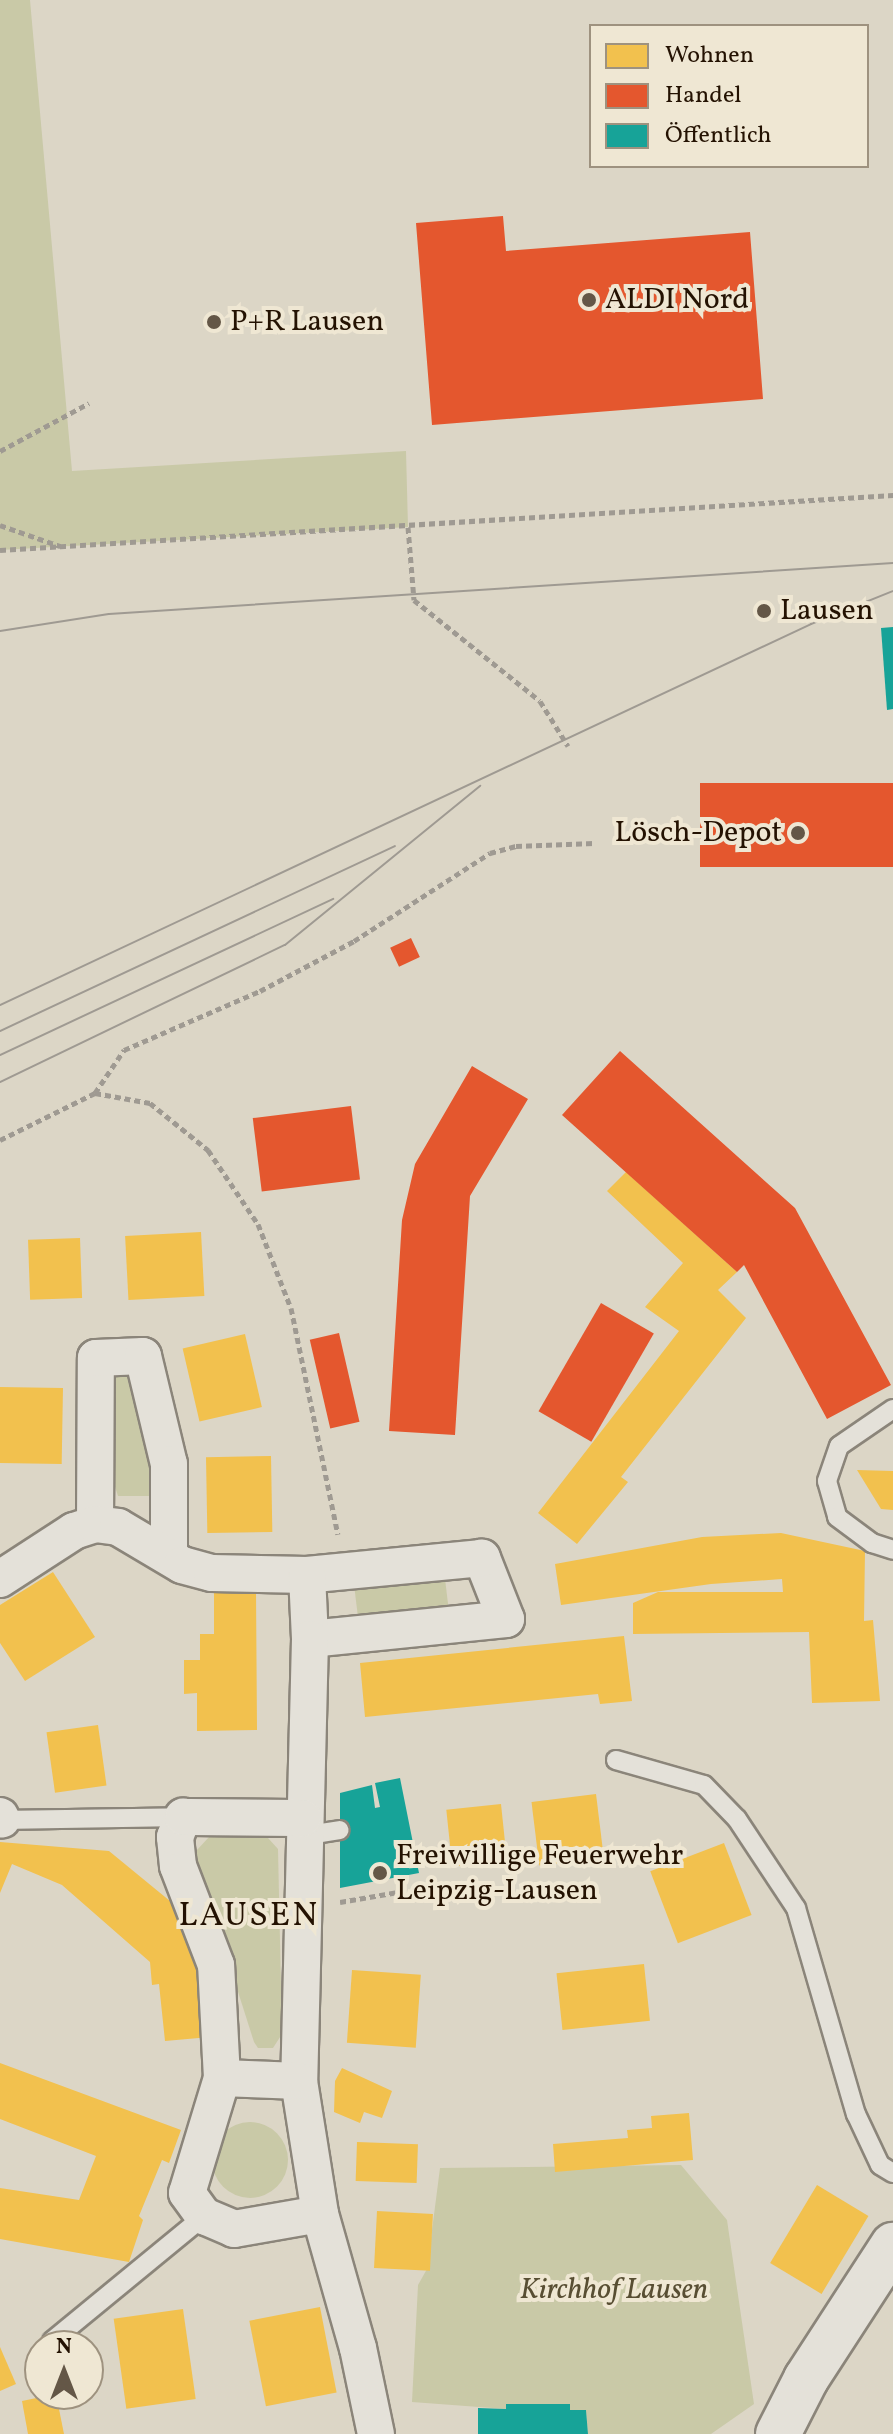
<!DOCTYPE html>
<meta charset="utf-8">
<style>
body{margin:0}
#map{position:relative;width:893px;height:2434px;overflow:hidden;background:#dcd6c6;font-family:Vollkorn,serif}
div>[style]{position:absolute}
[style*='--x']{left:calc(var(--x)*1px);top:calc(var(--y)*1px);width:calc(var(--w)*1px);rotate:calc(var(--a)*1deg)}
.green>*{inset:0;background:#c9c9a7;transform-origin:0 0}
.round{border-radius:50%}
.homes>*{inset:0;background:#f2c14e;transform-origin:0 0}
.shops>*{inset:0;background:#e4572e;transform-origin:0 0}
.public>*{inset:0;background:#17a398}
.path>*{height:5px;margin-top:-2.5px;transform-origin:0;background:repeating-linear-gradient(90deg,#9f9a92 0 6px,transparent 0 10px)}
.roads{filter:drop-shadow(2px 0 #8b857a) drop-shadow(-2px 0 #8b857a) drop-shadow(0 2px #8b857a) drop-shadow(0 -2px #8b857a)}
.lane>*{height:18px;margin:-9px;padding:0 9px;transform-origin:9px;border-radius:9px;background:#e4e1d9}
.street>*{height:36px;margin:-18px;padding:0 18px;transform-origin:18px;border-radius:18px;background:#e4e1d9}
.secondary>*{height:44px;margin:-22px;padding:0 22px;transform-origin:22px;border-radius:22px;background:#e4e1d9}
.tram>*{height:2px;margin:-1px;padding:0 1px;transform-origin:1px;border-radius:1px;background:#9f9a92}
.dots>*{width:22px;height:22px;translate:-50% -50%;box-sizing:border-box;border:4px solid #efe7d3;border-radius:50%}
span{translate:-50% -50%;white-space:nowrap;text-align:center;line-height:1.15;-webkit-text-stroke:8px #efe7d3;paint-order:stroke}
.poi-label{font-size:30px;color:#241202}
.left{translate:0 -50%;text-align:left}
.right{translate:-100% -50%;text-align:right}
.park-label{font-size:30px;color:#584e33;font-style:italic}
.quarter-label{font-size:34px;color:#241202;letter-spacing:2px}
.legend{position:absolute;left:589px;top:24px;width:280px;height:144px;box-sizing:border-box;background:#efe7d3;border:2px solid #9e927f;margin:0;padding:10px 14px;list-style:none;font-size:24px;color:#241202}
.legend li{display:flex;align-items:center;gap:16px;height:40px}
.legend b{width:40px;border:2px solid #9e927f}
.north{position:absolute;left:24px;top:2330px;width:80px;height:80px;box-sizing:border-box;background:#efe7d3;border:2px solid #9e927f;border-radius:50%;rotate:0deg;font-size:22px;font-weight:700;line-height:32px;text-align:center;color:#241202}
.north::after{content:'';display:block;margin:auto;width:28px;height:36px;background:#645747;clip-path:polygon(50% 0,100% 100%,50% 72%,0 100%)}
</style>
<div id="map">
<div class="green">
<div style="clip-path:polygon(0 0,30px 0,72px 471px,406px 451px,408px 527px,0 550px)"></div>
<div style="clip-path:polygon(132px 1366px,156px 1467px,156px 1496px,118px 1496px,107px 1462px,107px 1367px)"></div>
<div style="left:445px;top:1579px;width:26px;height:91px;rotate:83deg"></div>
<div style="clip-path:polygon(210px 1836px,268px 1838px,278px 1849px,282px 2034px,273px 2048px,258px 2048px,254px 2042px,198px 1866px,196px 1851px)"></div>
<div class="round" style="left:212px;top:2122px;width:76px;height:76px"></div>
<div style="clip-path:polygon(681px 2165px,727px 2220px,754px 2404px,711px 2434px,588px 2434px,586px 2410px,570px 2410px,569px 2404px,506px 2404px,506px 2409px,412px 2402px,418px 2285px,427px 2269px,440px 2168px)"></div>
</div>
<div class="homes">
<div style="clip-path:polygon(626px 1172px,737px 1272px,718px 1290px,746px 1318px,621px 1477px,628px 1482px,577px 1544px,538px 1513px,679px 1331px,645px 1307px,683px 1263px,607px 1191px)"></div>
<div style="left:201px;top:1232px;width:64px;height:76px;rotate:87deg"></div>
<div style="left:80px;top:1238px;width:60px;height:52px;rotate:88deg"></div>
<div style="left:245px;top:1334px;width:75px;height:64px;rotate:77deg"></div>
<div style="left:0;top:1387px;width:63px;height:76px;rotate:1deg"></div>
<div style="left:271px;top:1456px;width:76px;height:65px;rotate:89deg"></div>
<div style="clip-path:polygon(857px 1470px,893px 1471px,893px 1510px,881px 1509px)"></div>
<div style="clip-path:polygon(781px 1533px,865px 1551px,864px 1621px,873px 1620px,880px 1701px,812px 1703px,809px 1632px,633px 1634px,633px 1603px,658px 1592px,783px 1592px,782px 1579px,711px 1584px,561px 1605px,555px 1564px,702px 1537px)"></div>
<div style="clip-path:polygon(53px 1572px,95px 1637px,25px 1681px,0 1643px,0 1605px)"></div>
<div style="clip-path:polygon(214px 1590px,256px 1590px,257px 1730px,197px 1731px,197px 1693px,184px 1694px,184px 1660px,200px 1660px,200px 1634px,214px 1634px)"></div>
<div style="clip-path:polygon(624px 1636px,632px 1701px,600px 1704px,598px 1694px,365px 1717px,360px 1663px)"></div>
<div style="left:98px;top:1725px;width:61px;height:52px;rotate:82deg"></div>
<div style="left:596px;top:1794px;width:64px;height:65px;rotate:83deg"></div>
<div style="left:501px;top:1804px;width:57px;height:55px;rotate:84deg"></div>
<div style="clip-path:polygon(0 1842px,109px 1851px,187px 1915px,201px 1956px,210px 2037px,165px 2041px,159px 1984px,152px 1985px,150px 1962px,62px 1885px,12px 1864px,0 1893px)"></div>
<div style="left:724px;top:1843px;width:77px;height:79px;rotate:69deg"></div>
<div style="left:644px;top:1964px;width:57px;height:88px;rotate:84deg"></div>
<div style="left:352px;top:1970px;width:69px;height:73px;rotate:4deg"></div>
<div style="clip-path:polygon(0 2063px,181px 2130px,169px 2163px,162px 2160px,139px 2216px,143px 2220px,129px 2262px,0 2239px,0 2188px,79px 2200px,96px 2156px,0 2119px)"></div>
<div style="clip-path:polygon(342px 2068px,392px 2091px,382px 2118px,364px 2112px,360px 2123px,334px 2112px,335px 2081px)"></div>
<div style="clip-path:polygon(689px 2113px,693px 2160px,555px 2172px,553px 2144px,628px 2138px,627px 2130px,652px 2128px,651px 2116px)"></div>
<div style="left:357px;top:2142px;width:61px;height:39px;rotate:2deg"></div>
<div style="left:817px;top:2185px;width:60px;height:91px;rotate:31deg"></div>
<div style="left:377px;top:2211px;width:56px;height:57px;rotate:3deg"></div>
<div style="left:320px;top:2307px;width:87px;height:72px;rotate:79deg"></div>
<div style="left:183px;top:2309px;width:91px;height:70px;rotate:82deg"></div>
<div style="clip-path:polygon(0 2347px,16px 2384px,0 2391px)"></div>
<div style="clip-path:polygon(56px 2394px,64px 2434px,28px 2434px,22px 2401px)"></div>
</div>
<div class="shops">
<div style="clip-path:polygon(503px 216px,506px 251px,750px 232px,763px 399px,432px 425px,416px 223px)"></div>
<div style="left:893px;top:783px;width:84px;height:193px;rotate:90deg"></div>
<div style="left:411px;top:938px;width:21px;height:23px;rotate:65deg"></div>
<div style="clip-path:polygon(620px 1051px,795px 1208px,891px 1385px,827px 1419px,744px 1265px,737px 1272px,562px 1115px)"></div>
<div style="clip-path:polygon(472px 1066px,528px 1099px,470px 1196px,455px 1435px,389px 1431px,402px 1220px,415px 1164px)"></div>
<div style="left:351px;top:1106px;width:74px;height:99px;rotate:83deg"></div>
<div style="left:601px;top:1303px;width:61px;height:125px;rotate:30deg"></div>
<div style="left:339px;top:1333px;width:91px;height:30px;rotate:77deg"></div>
</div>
<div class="public">
<div style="clip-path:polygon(893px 627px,893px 709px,887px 710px,881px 628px)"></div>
<div style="clip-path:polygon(400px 1778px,419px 1873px,340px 1888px,340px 1793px,372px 1785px,375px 1808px,380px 1807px,375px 1783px)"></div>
<div style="clip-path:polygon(506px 2404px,570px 2404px,570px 2410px,586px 2410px,588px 2434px,478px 2434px,478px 2408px,506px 2409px)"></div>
</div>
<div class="path">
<div style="--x:0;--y:451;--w:101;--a:-28.3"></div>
<div style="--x:0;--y:525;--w:64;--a:19.3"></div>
<div style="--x:408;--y:527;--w:73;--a:85.3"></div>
<div style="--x:414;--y:600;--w:161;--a:38.7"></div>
<div style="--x:540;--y:701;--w:53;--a:58.1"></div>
<div style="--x:0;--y:550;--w:895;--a:-3.52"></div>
<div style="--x:95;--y:1093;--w:52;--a:-56"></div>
<div style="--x:124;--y:1050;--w:148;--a:-23.5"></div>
<div style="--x:260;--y:991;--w:106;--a:-28"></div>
<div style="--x:354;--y:941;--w:162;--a:-32.9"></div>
<div style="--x:490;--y:853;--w:27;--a:-15"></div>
<div style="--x:516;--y:846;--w:78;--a:-2.2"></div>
<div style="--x:0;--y:1140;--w:106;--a:-26.3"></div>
<div style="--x:95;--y:1093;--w:56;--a:10.3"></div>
<div style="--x:150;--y:1103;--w:75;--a:39"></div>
<div style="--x:208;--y:1150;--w:89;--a:56"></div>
<div style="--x:258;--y:1224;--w:90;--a:68.6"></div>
<div style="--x:291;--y:1308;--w:231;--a:78.3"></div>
<div style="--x:340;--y:1902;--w:59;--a:-9.8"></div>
</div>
<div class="roads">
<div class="lane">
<div style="--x:893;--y:1409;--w:65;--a:145.6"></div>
<div style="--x:839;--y:1446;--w:37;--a:109"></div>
<div style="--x:827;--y:1481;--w:37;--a:74"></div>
<div style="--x:837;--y:1517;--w:44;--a:36.6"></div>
<div style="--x:872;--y:1543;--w:22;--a:18"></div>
<div style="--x:616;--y:1760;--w:91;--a:15.9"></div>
<div style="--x:704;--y:1785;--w:47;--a:45.9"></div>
<div style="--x:737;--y:1819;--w:107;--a:56.5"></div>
<div style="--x:796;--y:1908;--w:215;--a:73.8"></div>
<div style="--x:856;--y:2114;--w:56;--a:64.8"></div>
<div style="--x:880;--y:2165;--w:15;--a:32"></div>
<div style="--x:0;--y:1820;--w:183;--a:-0.9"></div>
<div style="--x:302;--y:1836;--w:38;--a:-9"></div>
<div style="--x:52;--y:2341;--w:197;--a:-39.4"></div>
</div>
<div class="street">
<div style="--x:95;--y:1524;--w:166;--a:-89.7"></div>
<div style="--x:96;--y:1358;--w:47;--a:-2.4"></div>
<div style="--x:143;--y:1356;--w:111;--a:76.5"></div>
<div style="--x:169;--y:1464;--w:91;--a:90"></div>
<div style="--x:0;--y:1579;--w:88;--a:-33"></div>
<div style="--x:74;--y:1531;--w:22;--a:-18"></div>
<div style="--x:95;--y:1524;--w:23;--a:7"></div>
<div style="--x:118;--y:1527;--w:74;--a:30.7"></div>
<div style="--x:182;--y:1565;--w:31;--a:15"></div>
<div style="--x:212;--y:1573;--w:95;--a:1.2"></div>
<div style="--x:310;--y:1639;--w:197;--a:-5.8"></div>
<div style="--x:506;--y:1619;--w:66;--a:-111.5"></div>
<div style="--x:482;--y:1558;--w:176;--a:174.5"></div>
<div style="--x:307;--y:1575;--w:64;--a:87.3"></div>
<div style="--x:310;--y:1639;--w:442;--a:91.4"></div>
<div style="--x:299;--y:2081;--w:135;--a:81"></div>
<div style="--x:320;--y:2214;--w:139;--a:74.2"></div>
<div style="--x:358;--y:2348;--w:88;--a:78.2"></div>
<div style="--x:0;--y:1816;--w:4;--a:63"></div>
<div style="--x:222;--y:2078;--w:113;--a:-93"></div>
<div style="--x:216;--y:1965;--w:106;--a:-111"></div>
<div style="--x:178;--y:1866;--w:29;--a:-96"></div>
<div style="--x:175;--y:1837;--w:22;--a:-68"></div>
<div style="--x:183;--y:1817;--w:120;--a:0.5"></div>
<div style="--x:299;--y:2081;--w:77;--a:-177.8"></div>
<div style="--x:222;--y:2078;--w:120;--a:106.9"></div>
<div style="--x:187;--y:2193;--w:29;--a:54"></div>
<div style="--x:204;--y:2216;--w:33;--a:23"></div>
<div style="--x:234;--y:2229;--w:87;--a:-9.9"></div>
</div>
<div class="secondary">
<div style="--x:778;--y:2434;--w:62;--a:-63"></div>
<div style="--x:806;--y:2379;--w:160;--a:-57"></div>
</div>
</div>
<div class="tram">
<div style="--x:0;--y:631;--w:110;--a:-8.9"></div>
<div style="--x:109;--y:614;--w:786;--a:-3.72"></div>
<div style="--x:0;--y:1005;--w:896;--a:-25.16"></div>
<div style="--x:811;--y:624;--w:88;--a:-21.9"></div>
<div style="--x:0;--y:1031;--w:436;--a:-25.1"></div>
<div style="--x:0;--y:1055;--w:368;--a:-25.1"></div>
<div style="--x:0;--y:1082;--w:316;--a:-25.7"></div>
<div style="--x:285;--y:945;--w:252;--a:-39.2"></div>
</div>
<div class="dots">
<div style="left:589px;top:300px;background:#645747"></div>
<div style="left:214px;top:322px;background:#645747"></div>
<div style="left:764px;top:611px;background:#645747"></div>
<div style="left:798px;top:833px;background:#645747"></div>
<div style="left:380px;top:1873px;background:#645747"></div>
</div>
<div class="poi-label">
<span class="left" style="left:605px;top:300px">ALDI Nord</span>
<span class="left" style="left:230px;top:322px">P+R Lausen</span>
<span class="left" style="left:780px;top:611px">Lausen</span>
<span class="right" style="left:782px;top:833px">Lösch-Depot</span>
<span class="left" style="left:396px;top:1873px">Freiwillige Feuerwehr<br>Leipzig-Lausen</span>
</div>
<div class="park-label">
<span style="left:614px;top:2290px">Kirchhof Lausen</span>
</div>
<div class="quarter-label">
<span style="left:249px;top:1917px">LAUSEN</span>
</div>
<ul class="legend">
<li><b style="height:22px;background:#f2c14e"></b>Wohnen</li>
<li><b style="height:22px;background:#e4572e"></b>Handel</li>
<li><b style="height:22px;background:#17a398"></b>Öffentlich</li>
</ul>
<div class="north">N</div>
</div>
